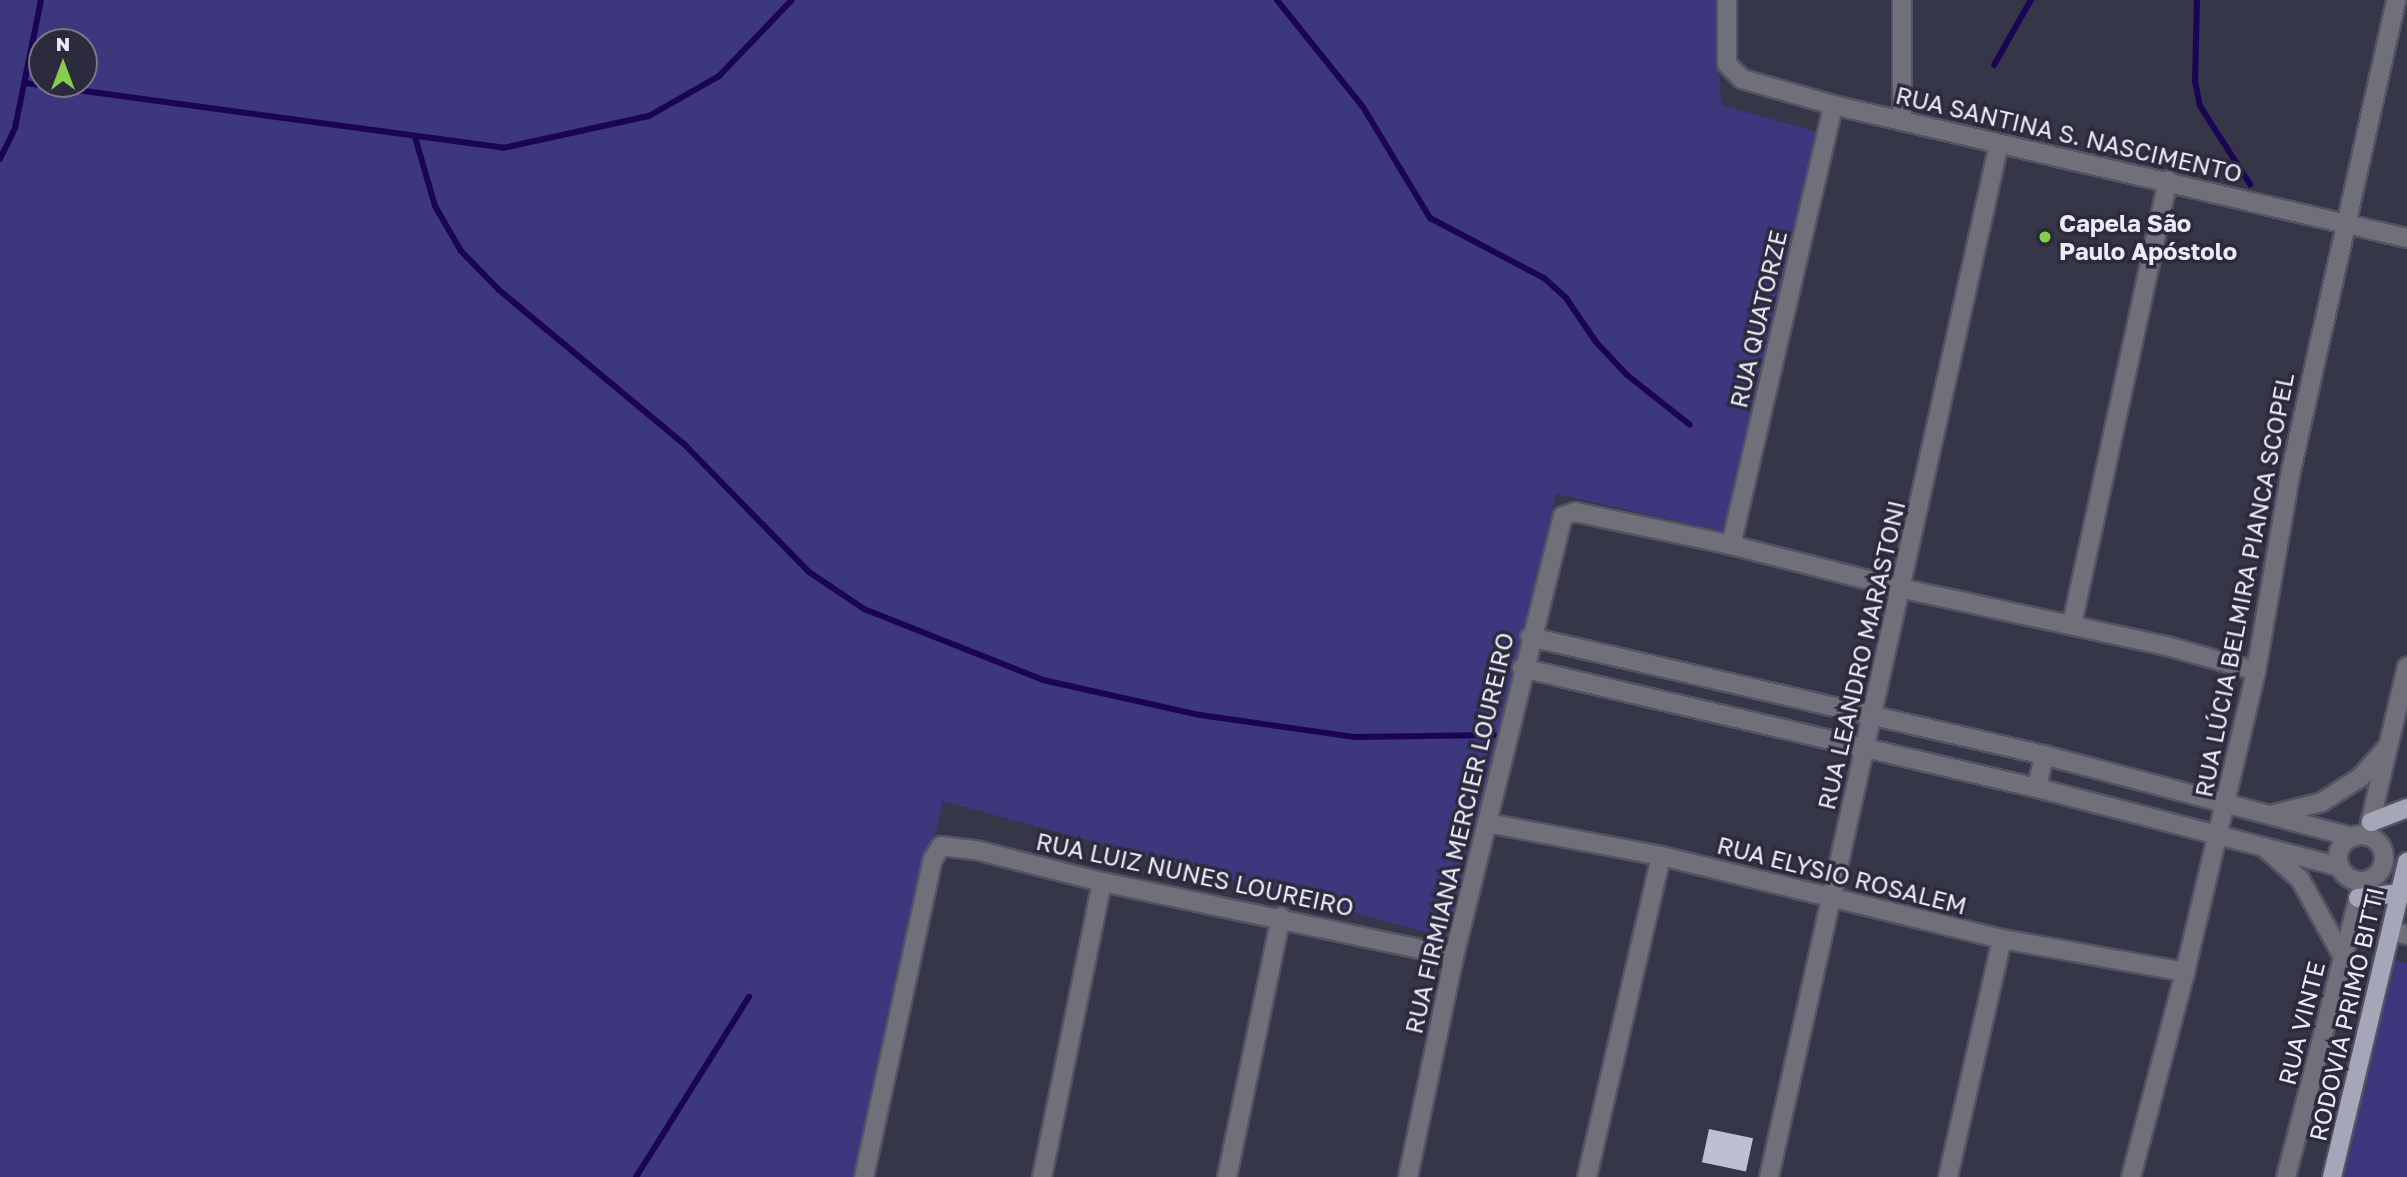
<!DOCTYPE html>
<meta charset="utf-8">
<style>
body{margin:0}
#map{position:relative;width:2407px;height:1177px;overflow:hidden;background:#353647;font-family:"Golos Text",sans-serif}
div>[style]{position:absolute}
[style*='--x']{left:calc(var(--x)*1px);top:calc(var(--y)*1px);width:calc(var(--w)*1px);rotate:calc(var(--a)*1deg)}
.green>*{inset:0;background:#3d377d}
.stream>*{height:6px;margin:-3px;padding:0 3px;transform-origin:3px;border-radius:3px;background:#1b0453}
.building>*{inset:0;background:#bebfd5;transform-origin:0 0}
.roads{filter:drop-shadow(2px 0 #525363) drop-shadow(-2px 0 #525363) drop-shadow(0 2px #525363) drop-shadow(0 -2px #525363)}
.minor>*{height:18px;margin:-9px;padding:0 9px;transform-origin:9px;border-radius:9px;background:#6f7079}
.minor>.ring{margin:-9px;padding:0;box-sizing:content-box;background:none;border:18px solid #6f7079;border-radius:50%}
.major>*{height:18px;margin:-9px;padding:0 9px;transform-origin:9px;border-radius:9px;background:#a6a6b9}
.dots>*{width:19px;height:19px;translate:-50% -50%;box-sizing:border-box;border:4px solid #2b2b3d;border-radius:50%}
span{translate:-50% -50%;white-space:nowrap;text-align:center;line-height:1.15;-webkit-text-stroke:7px #2b2b3d;paint-order:stroke}
.street-label{font-size:24px;color:#eaebf6}
.poi-label{font-size:24px;color:#eaebf6;font-weight:700}
.left{translate:0 -50%;text-align:left}
.north{position:absolute;left:28px;top:28px;width:70px;height:70px;box-sizing:border-box;background:#2b2b3d;border:2px solid #777887;border-radius:50%;rotate:0deg;font-size:19px;font-weight:700;line-height:28px;text-align:center;color:#eaebf6}
.north::after{content:'';display:block;margin:auto;width:24px;height:32px;background:#86cf4c;clip-path:polygon(50% 0,100% 100%,50% 72%,0 100%)}
</style>
<div id="map">
<div class="green">
<div style="clip-path:polygon(evenodd,0 0,1716px 0,1721px 105px,1824px 134px,1734px 534px,1556px 494px,1454px 940px,943px 801px,859px 1177px,0 1177px,0 0,42px 42px,84px 42px,84px 84px,42px 84px,42px 42px)"></div>
<div style="clip-path:polygon(2390px 959px,2407px 963px,2407px 1177px,2339px 1177px)"></div>
</div>
<div class="stream">
<div style="--x:1277;--y:0;--w:137;--a:51.2"></div>
<div style="--x:1363;--y:107;--w:130;--a:58.9"></div>
<div style="--x:1430;--y:218;--w:129;--a:27.8"></div>
<div style="--x:1544;--y:278;--w:30;--a:42"></div>
<div style="--x:1566;--y:298;--w:53;--a:55.7"></div>
<div style="--x:1596;--y:342;--w:45;--a:46.8"></div>
<div style="--x:1627;--y:375;--w:80;--a:38.4"></div>
<div style="--x:2197;--y:0;--w:81;--a:91.4"></div>
<div style="--x:2195;--y:81;--w:25;--a:79"></div>
<div style="--x:2200;--y:106;--w:93;--a:57.3"></div>
<div style="--x:1994;--y:65;--w:75;--a:-60.4"></div>
<div style="--x:25;--y:83;--w:482;--a:7.7"></div>
<div style="--x:503;--y:148;--w:149;--a:-12.4"></div>
<div style="--x:649;--y:116;--w:81;--a:-29.7"></div>
<div style="--x:719;--y:76;--w:105;--a:-46.2"></div>
<div style="--x:415;--y:137;--w:72;--a:73.8"></div>
<div style="--x:435;--y:206;--w:52;--a:60"></div>
<div style="--x:461;--y:251;--w:54;--a:45.7"></div>
<div style="--x:499;--y:290;--w:242;--a:39.8"></div>
<div style="--x:685;--y:445;--w:177;--a:45.7"></div>
<div style="--x:809;--y:572;--w:66;--a:33.9"></div>
<div style="--x:864;--y:609;--w:193;--a:21.6"></div>
<div style="--x:1043;--y:680;--w:161;--a:12.6"></div>
<div style="--x:1200;--y:715;--w:157;--a:8.1"></div>
<div style="--x:1355;--y:737;--w:139;--a:-0.8"></div>
<div style="--x:0;--y:159;--w:34;--a:-64"></div>
<div style="--x:15;--y:128;--w:131;--a:-78.5"></div>
<div style="--x:636;--y:1177;--w:213;--a:-57.9"></div>
</div>
<div class="building">
<div style="left:1709px;top:1129px;width:45px;height:34px;rotate:12deg"></div>
</div>
<div class="roads">
<div class="minor">
<div style="--x:1727;--y:0;--w:64;--a:90"></div>
<div style="--x:1727;--y:64;--w:21;--a:45"></div>
<div style="--x:1742;--y:79;--w:95;--a:15.9"></div>
<div style="--x:1833;--y:105;--w:589;--a:13.05"></div>
<div style="--x:1902;--y:121;--w:121;--a:-90"></div>
<div style="--x:1731;--y:545;--w:452;--a:-76.9"></div>
<div style="--x:2072;--y:624;--w:454;--a:-77.8"></div>
<div style="--x:1530;--y:637;--w:527;--a:12.93"></div>
<div style="--x:2044;--y:755;--w:320;--a:14.9"></div>
<div style="--x:1522;--y:668;--w:529;--a:13.12"></div>
<div style="--x:2037;--y:788;--w:313;--a:14.6"></div>
<div style="--x:2037;--y:788;--w:34;--a:-78"></div>
<div style="--x:2274;--y:814;--w:49;--a:-14"></div>
<div style="--x:2322;--y:802;--w:46;--a:-32.7"></div>
<div style="--x:2361;--y:777;--w:41;--a:-48.9"></div>
<div style="--x:1488;--y:823;--w:176;--a:10.8"></div>
<div style="--x:1661;--y:856;--w:351;--a:13.7"></div>
<div style="--x:2002;--y:939;--w:186;--a:10.2"></div>
<div class="ring" style="left:2338px;top:835px;width:28px;height:28px"></div>
<div style="--x:2367;--y:836;--w:174;--a:-76.7"></div>
<div style="--x:2266;--y:849;--w:45;--a:41.4"></div>
<div style="--x:2300;--y:879;--w:89;--a:61.1"></div>
<div style="--x:2392;--y:931;--w:16;--a:15"></div>
<div style="--x:864;--y:1177;--w:325;--a:-77.8"></div>
<div style="--x:933;--y:859;--w:15;--a:-58"></div>
<div style="--x:941;--y:846;--w:35;--a:7"></div>
<div style="--x:976;--y:850;--w:130;--a:14.3"></div>
<div style="--x:1102;--y:882;--w:360;--a:11.9"></div>
<div style="--x:1042;--y:1177;--w:301;--a:-78.5"></div>
<div style="--x:1227;--y:1177;--w:266;--a:-78.3"></div>
<div style="--x:1408;--y:1177;--w:226;--a:-78.2"></div>
<div style="--x:1454;--y:956;--w:453;--a:-76.1"></div>
<div style="--x:1563;--y:516;--w:13;--a:-18"></div>
<div style="--x:1575;--y:512;--w:159;--a:11.9"></div>
<div style="--x:1731;--y:545;--w:174;--a:14.3"></div>
<div style="--x:1900;--y:588;--w:273;--a:12.3"></div>
<div style="--x:2167;--y:646;--w:92;--a:15.7"></div>
<div style="--x:1587;--y:1177;--w:329;--a:-77"></div>
<div style="--x:1769;--y:1177;--w:1058;--a:-77.45"></div>
<div style="--x:1948;--y:1177;--w:244;--a:-77.2"></div>
<div style="--x:2131;--y:1177;--w:212;--a:-75.2"></div>
<div style="--x:2185;--y:972;--w:309;--a:-76.7"></div>
<div style="--x:2256;--y:671;--w:203;--a:-80.1"></div>
<div style="--x:2291;--y:471;--w:483;--a:-77.4"></div>
<div style="--x:2286;--y:1177;--w:306;--a:-75.4"></div>
</div>
<div class="major">
<div style="--x:2371;--y:822;--w:39;--a:-21"></div>
<div style="--x:2358;--y:898;--w:42;--a:-6.8"></div>
<div style="--x:2332;--y:1177;--w:324;--a:-76.6"></div>
</div>
</div>
<div class="dots">
<div style="left:2045px;top:237px;background:#86cf4c"></div>
</div>
<div class="street-label">
<span style="left:2069px;top:134px;rotate:13deg">RUA SANTINA S. NASCIMENTO</span>
<span style="left:1758px;top:319px;rotate:-77deg">RUA QUATORZE</span>
<span style="left:2244px;top:585px;rotate:-79deg">RUA LÚCIA BELMIRA PIANCA SCOPEL</span>
<span style="left:1861px;top:655px;rotate:-77deg">RUA LEANDRO MARASTONI</span>
<span style="left:1459px;top:833px;rotate:-77deg">RUA FIRMIANA MERCIER LOUREIRO</span>
<span style="left:1195px;top:874px;rotate:12deg">RUA LUIZ NUNES LOUREIRO</span>
<span style="left:1842px;top:875px;rotate:14deg">RUA ELYSIO ROSALEM</span>
<span style="left:2346px;top:1014px;rotate:-77deg">RODOVIA PRIMO BITTI</span>
<span style="left:2301px;top:1023px;rotate:-76deg">RUA VINTE</span>
</div>
<div class="poi-label">
<span class="left" style="left:2059px;top:237px">Capela São<br>Paulo Apóstolo</span>
</div>
<div class="north">N</div>
</div>
